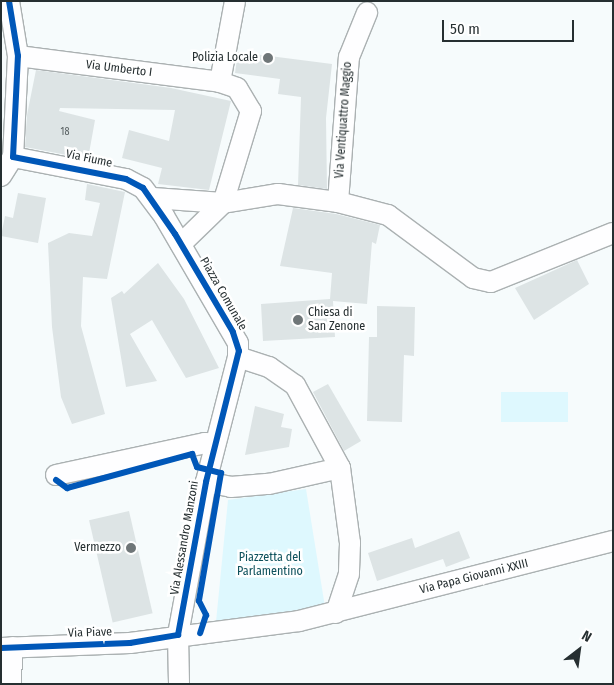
<!DOCTYPE html>
<style>
body{margin:0}
#map{position:relative;width:614px;height:685px;overflow:hidden;background:#f6fbfc;font-family:"Fira Sans Condensed",sans-serif}
div>[style]{position:absolute}
[style*='--x']{left:calc(var(--x)*1px);top:calc(var(--y)*1px);width:calc(var(--w)*1px);rotate:calc(var(--a)*1deg)}
.green>*{inset:0;background:#def8fe;transform-origin:0 0}
.building>*{inset:0;background:#dde4e5;transform-origin:0 0}
.roads{filter:drop-shadow(1px 0 #abb1b2) drop-shadow(-1px 0 #abb1b2) drop-shadow(0 1px #abb1b2) drop-shadow(0 -1px #abb1b2)}
.street>*{height:20px;margin:-10px;padding:0 10px;transform-origin:10px;border-radius:10px;background:#fefeff}
.cycleway>*{height:6px;margin:-3px;padding:0 3px;transform-origin:3px;border-radius:3px;background:#0057b8}
.dots>*{width:14px;height:14px;translate:-50% -50%;box-sizing:border-box;border:2px solid #fff;border-radius:50%}
span{translate:-50% -50%;white-space:nowrap;text-align:center;line-height:1.15;-webkit-text-stroke:5px #fff;paint-order:stroke}
.number-label{font-size:10px;color:#545c5e}
.number-label span{-webkit-text-stroke-width:0}
.poi-label{font-size:12px;color:#262f31}
.right{translate:-100% -50%;text-align:right}
.left{translate:0 -50%;text-align:left}
.street-label{font-size:12px;color:#262f31}
.park-label{font-size:12px;color:#0d505b}
.frame{position:absolute;inset:0;border:2px solid #262f31;pointer-events:none}
.north{position:absolute;left:554px;top:625px;width:50px;height:50px;-webkit-text-stroke:4px #fff;paint-order:stroke;rotate:30deg;font-size:14px;font-weight:700;line-height:20px;text-align:center;color:#262f31}
.north::after{content:'';display:block;margin:auto;width:18px;height:22px;background:#262f31;clip-path:polygon(50% 0,100% 100%,50% 72%,0 100%)}
.scale{position:absolute;left:442px;top:20px;width:132px;height:22px;box-sizing:border-box;border:2px solid #262f31;border-top:0;padding-left:6px;font-size:15px;line-height:18px;white-space:nowrap;color:#262f31;-webkit-text-stroke:4px #fff;paint-order:stroke}
</style>
<div id="map">
<div class="green">
<div style="left:568px;top:392px;width:30px;height:67px;rotate:90deg"></div>
<div style="clip-path:polygon(306px 489px,325px 607px,216px 622px,228px 500px)"></div>
</div>
<div class="building">
<div style="clip-path:polygon(238px 52px,332px 64px,326px 118px,327px 189px,298px 185px,301px 97px,278px 94px,280px 79px,235px 73px)"></div>
<div style="clip-path:polygon(36px 70px,171px 88px,231px 101px,209px 190px,158px 184px,162px 168px,122px 158px,129px 130px,169px 141px,175px 110px,60px 108px,59px 111px,95px 120px,88px 159px,25px 147px,27px 115px)"></div>
<div style="clip-path:polygon(87px 184px,125px 192px,107px 279px,83px 277px,81px 326px,105px 414px,72px 424px,61px 397px,52px 327px,48px 243px,69px 233px,92px 236px,100px 203px,85px 200px)"></div>
<div style="clip-path:polygon(18px 193px,46px 198px,38px 243px,1px 236px,5px 216px,13px 218px)"></div>
<div style="clip-path:polygon(293px 208px,336px 214px,380px 225px,376px 244px,372px 242px,367px 304px,333px 301px,335px 337px,263px 341px,261px 304px,330px 299px,332px 273px,280px 266px)"></div>
<div style="clip-path:polygon(577px 260px,589px 284px,534px 320px,515px 288px)"></div>
<div style="clip-path:polygon(158px 263px,184px 299px,219px 368px,186px 378px,152px 320px,130px 334px,157px 381px,126px 387px,111px 298px,122px 291px,124px 294px)"></div>
<div style="clip-path:polygon(377px 306px,415px 307px,414px 356px,404px 355px,402px 422px,367px 421px,369px 337px,377px 337px)"></div>
<div style="clip-path:polygon(328px 384px,361px 441px,344px 451px,313px 392px)"></div>
<div style="clip-path:polygon(255px 406px,284px 414px,281px 427px,292px 429px,289px 447px,245px 455px)"></div>
<div style="left:129px;top:511px;width:105px;height:41px;rotate:77deg"></div>
<div style="clip-path:polygon(459px 531px,470px 558px,446px 567px,443px 559px,377px 581px,368px 553px,412px 538px,415px 548px)"></div>
</div>
<div class="roads">
<div class="street">
<div style="--x:9;--y:1;--w:56;--a:80.7"></div>
<div style="--x:18;--y:56;--w:101;--a:92.8"></div>
<div style="--x:18;--y:56;--w:204;--a:7.3"></div>
<div style="--x:220;--y:82;--w:18;--a:19"></div>
<div style="--x:237;--y:88;--w:27;--a:59"></div>
<div style="--x:251;--y:111;--w:96;--a:106.9"></div>
<div style="--x:223;--y:203;--w:59;--a:135.7"></div>
<div style="--x:220;--y:82;--w:82;--a:-79.5"></div>
<div style="--x:13;--y:157;--w:115;--a:11"></div>
<div style="--x:126;--y:179;--w:19;--a:28"></div>
<div style="--x:143;--y:188;--w:35;--a:53"></div>
<div style="--x:164;--y:216;--w:147;--a:59.8"></div>
<div style="--x:238;--y:343;--w:14;--a:90"></div>
<div style="--x:238;--y:357;--w:129;--a:104.4"></div>
<div style="--x:206;--y:482;--w:156;--a:100.4"></div>
<div style="--x:178;--y:635;--w:49;--a:88.8"></div>
<div style="--x:1;--y:176;--w:22;--a:-58"></div>
<div style="--x:153;--y:198;--w:70;--a:4.1"></div>
<div style="--x:223;--y:203;--w:56;--a:-9.3"></div>
<div style="--x:278;--y:194;--w:61;--a:7.6"></div>
<div style="--x:338;--y:202;--w:52;--a:14.6"></div>
<div style="--x:388;--y:215;--w:106;--a:36.5"></div>
<div style="--x:473;--y:278;--w:18;--a:13"></div>
<div style="--x:491;--y:282;--w:131;--a:-21.9"></div>
<div style="--x:338;--y:202;--w:145;--a:-85.7"></div>
<div style="--x:349;--y:57;--w:48;--a:-67.8"></div>
<div style="--x:238;--y:357;--w:33;--a:18"></div>
<div style="--x:269;--y:367;--w:32;--a:35"></div>
<div style="--x:295;--y:385;--w:94;--a:61.5"></div>
<div style="--x:340;--y:468;--w:76;--a:82.4"></div>
<div style="--x:350;--y:543;--w:31;--a:92"></div>
<div style="--x:349;--y:574;--w:41;--a:108.4"></div>
<div style="--x:56;--y:475;--w:152;--a:-12.1"></div>
<div style="--x:205;--y:443;--w:10;--a:6"></div>
<div style="--x:206;--y:482;--w:25;--a:11"></div>
<div style="--x:231;--y:487;--w:38;--a:-5"></div>
<div style="--x:269;--y:484;--w:73;--a:-12.7"></div>
<div style="--x:1;--y:648;--w:129;--a:-2.2"></div>
<div style="--x:130;--y:643;--w:170;--a:-7.4"></div>
<div style="--x:299;--y:621;--w:324;--a:-14.3"></div>
<div style="--x:11;--y:684;--w:37;--a:-88"></div>
</div>
</div>
<div class="cycleway">
<div style="--x:56;--y:480;--w:14;--a:36"></div>
<div style="--x:67;--y:488;--w:130;--a:-15.2"></div>
<div style="--x:192;--y:454;--w:14;--a:69"></div>
<div style="--x:197;--y:467;--w:25;--a:14"></div>
<div style="--x:221;--y:473;--w:130;--a:99.8"></div>
<div style="--x:199;--y:601;--w:16;--a:63"></div>
<div style="--x:206;--y:615;--w:19;--a:108"></div>
<div style="--x:1;--y:648;--w:129;--a:-2.2"></div>
<div style="--x:130;--y:643;--w:49;--a:-9.5"></div>
<div style="--x:178;--y:635;--w:156;--a:-79.6"></div>
<div style="--x:206;--y:482;--w:135;--a:-75.9"></div>
<div style="--x:239;--y:351;--w:20;--a:-108"></div>
<div style="--x:233;--y:332;--w:114;--a:-120.6"></div>
<div style="--x:175;--y:234;--w:56;--a:-124.8"></div>
<div style="--x:143;--y:188;--w:19;--a:-152"></div>
<div style="--x:126;--y:179;--w:115;--a:-169"></div>
<div style="--x:13;--y:157;--w:101;--a:-87.2"></div>
<div style="--x:18;--y:56;--w:56;--a:-99.3"></div>
</div>
<div class="dots">
<div style="left:268px;top:58px;background:#6f7678"></div>
<div style="left:298px;top:320px;background:#6f7678"></div>
<div style="left:131px;top:548px;background:#6f7678"></div>
</div>
<div class="number-label">
<span style="left:65px;top:133px">18</span>
</div>
<div class="poi-label">
<span class="right" style="left:258px;top:58px">Polizia Locale</span>
<span class="left" style="left:308px;top:320px">Chiesa di<br>San Zenone</span>
<span class="right" style="left:121px;top:548px">Vermezzo</span>
</div>
<div class="street-label">
<span style="left:119px;top:69px;rotate:7deg">Via Umberto I</span>
<span style="left:344px;top:120px;rotate:-86deg">Via Ventiquattro Maggio</span>
<span style="left:89px;top:159px;rotate:12deg">Via Fiume</span>
<span style="left:223px;top:294px;rotate:60deg">Piazza Comunale</span>
<span style="left:185px;top:538px;rotate:-80deg">Via Alessandro Manzoni</span>
<span style="left:474px;top:577px;rotate:-14deg">Via Papa Giovanni XXIII</span>
<span style="left:90px;top:633px;rotate:-2deg">Via Piave</span>
</div>
<div class="park-label">
<span style="left:270px;top:565px">Piazzetta del<br>Parlamentino</span>
</div>
<div class="frame"></div>
<div class="north">N</div>
<div class="scale">50 m</div>
</div>
